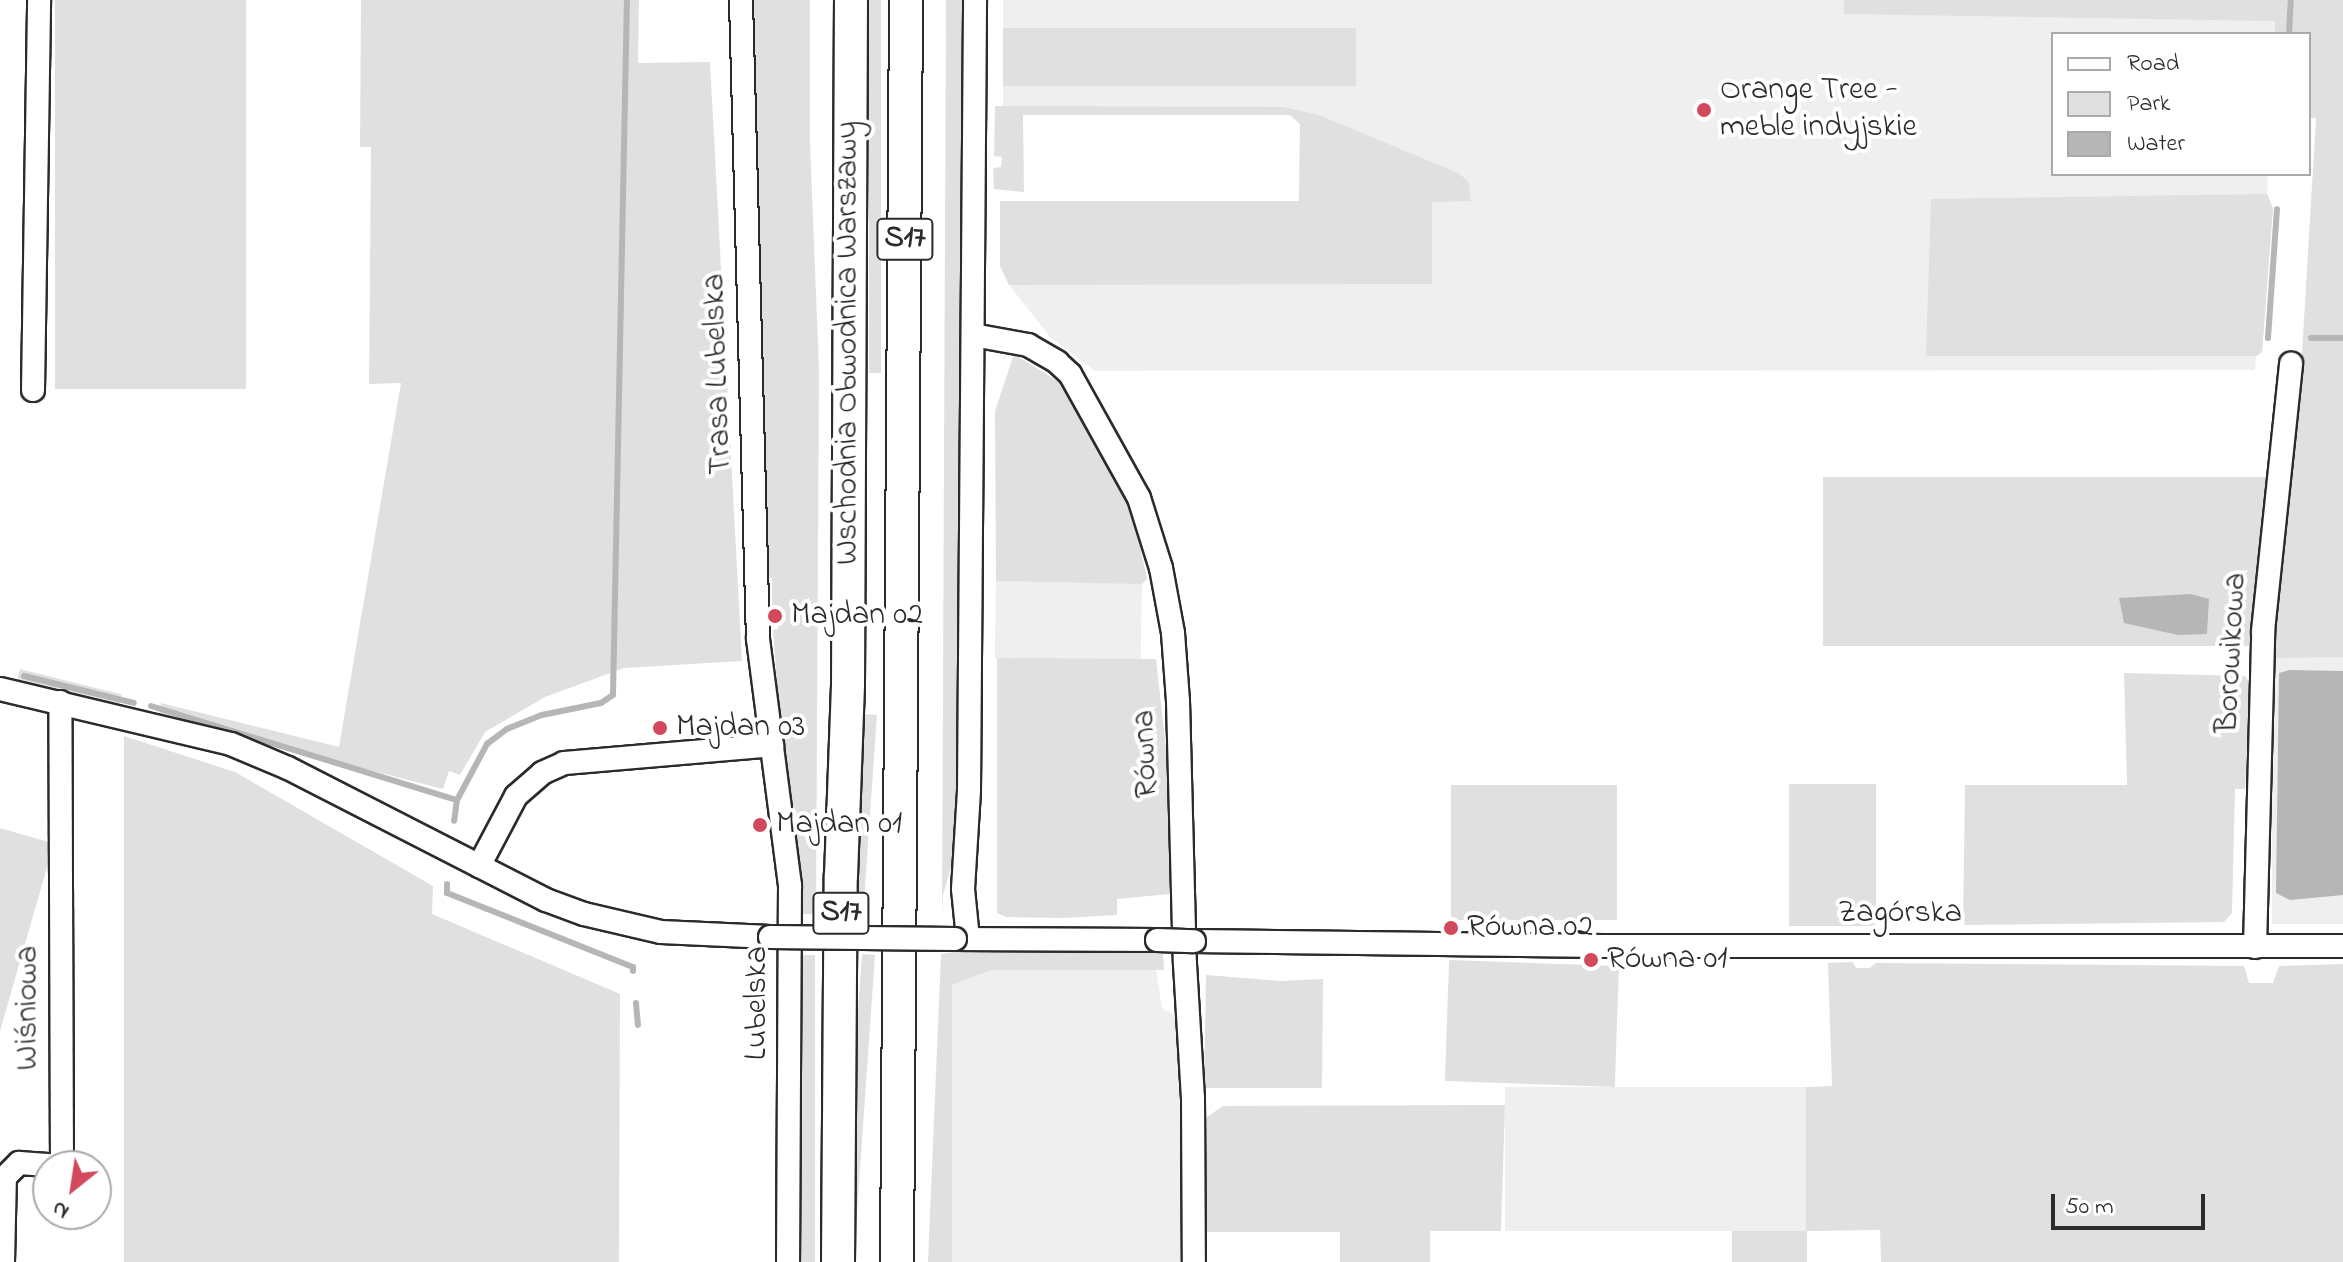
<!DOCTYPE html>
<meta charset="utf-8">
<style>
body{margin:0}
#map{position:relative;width:2343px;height:1262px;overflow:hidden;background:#fff;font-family:"Indie Flower",sans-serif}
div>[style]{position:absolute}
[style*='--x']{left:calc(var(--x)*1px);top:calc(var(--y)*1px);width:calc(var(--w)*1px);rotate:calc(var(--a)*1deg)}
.built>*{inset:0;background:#efefef;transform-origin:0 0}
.green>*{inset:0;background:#e0e0e0;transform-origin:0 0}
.water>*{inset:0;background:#b6b6b6}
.stream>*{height:6px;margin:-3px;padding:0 3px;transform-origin:3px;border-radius:3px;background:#b6b6b6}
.roads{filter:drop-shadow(2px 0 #2b2b2b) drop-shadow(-2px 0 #2b2b2b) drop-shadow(0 2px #2b2b2b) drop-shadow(0 -2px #2b2b2b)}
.minor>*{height:22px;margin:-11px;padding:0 11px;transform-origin:11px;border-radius:11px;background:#fff}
.highway>*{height:32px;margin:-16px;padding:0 16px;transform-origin:16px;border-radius:16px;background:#fff}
.bridges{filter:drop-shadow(2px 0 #2b2b2b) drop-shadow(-2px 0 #2b2b2b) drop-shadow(0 2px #2b2b2b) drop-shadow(0 -2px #2b2b2b)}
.minor-bridge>*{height:22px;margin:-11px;padding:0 11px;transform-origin:11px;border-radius:11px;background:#fff}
.dots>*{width:22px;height:22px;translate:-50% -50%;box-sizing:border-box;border:4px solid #fff;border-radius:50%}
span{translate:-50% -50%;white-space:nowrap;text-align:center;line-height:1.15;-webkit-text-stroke:8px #fff;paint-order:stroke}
.shield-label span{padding:2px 6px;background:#fff;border:2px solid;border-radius:6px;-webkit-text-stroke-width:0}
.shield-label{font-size:30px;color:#2b2b2b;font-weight:700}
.poi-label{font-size:32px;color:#2b2b2b}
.left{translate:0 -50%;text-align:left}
.street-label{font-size:32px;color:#2b2b2b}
.legend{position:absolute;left:2051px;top:32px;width:260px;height:144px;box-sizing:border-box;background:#fff;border:2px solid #aaa;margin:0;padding:10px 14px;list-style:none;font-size:24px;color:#2b2b2b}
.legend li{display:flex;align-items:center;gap:16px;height:40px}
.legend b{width:40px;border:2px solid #aaa}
.north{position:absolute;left:32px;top:1150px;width:80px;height:80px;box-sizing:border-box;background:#fff;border:2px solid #aaa;border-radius:50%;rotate:210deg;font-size:22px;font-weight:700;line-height:32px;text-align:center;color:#2b2b2b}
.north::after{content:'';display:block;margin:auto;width:28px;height:36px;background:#d1495b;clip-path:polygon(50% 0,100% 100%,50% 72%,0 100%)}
.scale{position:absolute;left:2051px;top:1194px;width:154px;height:36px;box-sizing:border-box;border:4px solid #2b2b2b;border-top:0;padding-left:10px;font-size:24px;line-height:28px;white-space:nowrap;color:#2b2b2b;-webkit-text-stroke:6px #fff;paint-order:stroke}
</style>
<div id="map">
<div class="built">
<div style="clip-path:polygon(1003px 0,2280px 0,2275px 34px,2053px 34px,2053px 174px,2268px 174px,2267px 194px,2273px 208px,2262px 352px,2256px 356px,2255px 370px,1095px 371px,1051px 338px,1009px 285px,1431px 284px,1299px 201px,1300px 124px,1290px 115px,1003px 115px)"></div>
<div style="left:996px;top:581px;width:146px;height:77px;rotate:1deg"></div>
<div style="left:2343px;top:657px;width:267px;height:71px;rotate:90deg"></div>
<div style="clip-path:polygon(992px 970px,1156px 970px,1162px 1008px,1178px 1017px,1184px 1262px,952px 1262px,952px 985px)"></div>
<div style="left:1806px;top:1087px;width:144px;height:301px;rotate:90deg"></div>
</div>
<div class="green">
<div style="left:55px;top:0;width:191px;height:389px"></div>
<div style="clip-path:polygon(361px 0,639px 0,638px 63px,710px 62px,742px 661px,624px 668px,545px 697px,485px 732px,460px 775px,449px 771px,443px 789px,160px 716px,161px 703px,339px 747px,401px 383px,369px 384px,371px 147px,360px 147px)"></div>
<div style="clip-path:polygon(751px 0,810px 0,810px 143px,819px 369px,816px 914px,802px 914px,796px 830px,772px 685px,777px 684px,773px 630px,778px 629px,777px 611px,772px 610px,772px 578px,766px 578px)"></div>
<div style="left:869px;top:0;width:12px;height:373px"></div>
<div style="clip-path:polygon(946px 0,965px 0,956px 791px,952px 864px,943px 895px,942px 916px)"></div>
<div style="clip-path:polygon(1844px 0,2343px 0,2343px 657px,2272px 658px,2302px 353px,2316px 118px,2309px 118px,2309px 34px,2275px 34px,2275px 21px,1844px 14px)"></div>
<div style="left:1003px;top:28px;width:353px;height:58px"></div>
<div style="clip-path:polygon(995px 106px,1283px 107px,1319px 115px,1458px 173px,1468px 181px,1471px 201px,1432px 202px,1432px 284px,1009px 285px,1000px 266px,1000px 201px,1299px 201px,1300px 124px,1290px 115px,1023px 115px,1024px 192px,994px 189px,993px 168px,1001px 167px,1002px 157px,994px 156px)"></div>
<div style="clip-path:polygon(2267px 194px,2273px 208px,2262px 352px,2256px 356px,1926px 356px,1931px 199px)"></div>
<div style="clip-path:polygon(1014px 354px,1059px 382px,1100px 447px,1132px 509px,1147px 579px,1142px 584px,996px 581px,995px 411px)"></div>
<div style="left:1823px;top:477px;width:449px;height:169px"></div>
<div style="clip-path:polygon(997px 658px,1156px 659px,1170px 785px,1170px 894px,1117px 899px,1117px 915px,1063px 918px,1006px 917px,997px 913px)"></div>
<div style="left:20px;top:669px;width:105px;height:13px;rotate:14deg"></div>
<div style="clip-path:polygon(2124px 673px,2245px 676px,2250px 683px,2245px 789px,2235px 789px,2232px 913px,2224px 922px,1963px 925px,1965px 785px,2127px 785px)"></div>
<div style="left:864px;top:714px;width:13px;height:200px;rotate:4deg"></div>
<div style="clip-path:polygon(124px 736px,235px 772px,433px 886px,432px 914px,620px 994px,619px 1262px,124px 1262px)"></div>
<div style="left:1789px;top:784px;width:87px;height:142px"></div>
<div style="left:1617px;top:785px;width:135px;height:166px;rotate:90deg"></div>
<div style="left:0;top:828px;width:56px;height:328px;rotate:16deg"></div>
<div style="clip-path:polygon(954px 952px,1163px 952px,1164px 970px,992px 970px,952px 985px,952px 1262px,928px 1262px,941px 954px)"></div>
<div style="left:862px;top:954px;width:13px;height:308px;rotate:4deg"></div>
<div style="left:800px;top:955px;width:15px;height:307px"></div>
<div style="clip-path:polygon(1853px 962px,1856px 968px,1870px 968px,1876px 963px,2244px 966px,2249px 983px,2273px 983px,2279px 966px,2343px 964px,2343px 1262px,1881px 1262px,1880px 1230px,1807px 1231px,1807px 1262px,1732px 1262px,1732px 1231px,1806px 1231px,1806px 1087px,1832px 1086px,1828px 963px)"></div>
<div style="left:1619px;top:966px;width:121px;height:170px;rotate:92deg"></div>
<div style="clip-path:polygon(1206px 975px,1281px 981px,1323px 979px,1322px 1088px,1204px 1088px)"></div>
<div style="clip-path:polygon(1505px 1105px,1501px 1231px,1430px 1231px,1430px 1262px,1340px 1262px,1340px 1232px,1203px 1232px,1204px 1119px,1223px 1106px)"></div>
</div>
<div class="water">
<div style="clip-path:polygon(2191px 594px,2209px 599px,2207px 634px,2178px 635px,2124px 623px,2119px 598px)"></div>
<div style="clip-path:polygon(2290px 670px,2343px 671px,2343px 895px,2290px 900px,2276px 893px,2279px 673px)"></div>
</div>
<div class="stream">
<div style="--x:2289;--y:34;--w:34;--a:-87"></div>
<div style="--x:2268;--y:338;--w:129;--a:-86"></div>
<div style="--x:2311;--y:338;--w:32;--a:0"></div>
<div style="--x:24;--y:676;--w:113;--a:13.8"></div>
<div style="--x:151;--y:706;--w:320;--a:17.1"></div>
<div style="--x:457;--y:800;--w:21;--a:98"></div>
<div style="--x:457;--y:800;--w:64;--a:-61.8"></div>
<div style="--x:487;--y:744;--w:25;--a:-37"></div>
<div style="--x:507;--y:729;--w:38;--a:-22"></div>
<div style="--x:542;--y:715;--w:60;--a:-11.5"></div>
<div style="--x:601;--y:703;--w:14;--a:-34"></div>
<div style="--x:613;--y:695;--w:695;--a:-88.85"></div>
<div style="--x:447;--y:884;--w:9;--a:90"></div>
<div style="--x:447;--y:893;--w:200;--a:21.7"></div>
<div style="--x:633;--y:967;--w:4;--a:90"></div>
<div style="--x:636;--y:1003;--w:22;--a:85"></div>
</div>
<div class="roads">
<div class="minor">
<div style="--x:741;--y:0;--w:639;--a:88.48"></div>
<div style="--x:758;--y:639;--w:248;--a:82.6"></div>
<div style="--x:790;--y:885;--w:377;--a:90.3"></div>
<div style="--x:973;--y:335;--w:56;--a:10.3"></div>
<div style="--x:1028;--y:345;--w:34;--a:30"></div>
<div style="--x:1057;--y:362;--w:18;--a:43"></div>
<div style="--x:1070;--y:374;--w:142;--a:60.9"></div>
<div style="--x:1139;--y:498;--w:73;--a:72.6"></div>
<div style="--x:1161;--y:568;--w:66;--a:79.5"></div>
<div style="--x:1173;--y:633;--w:68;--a:85.8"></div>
<div style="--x:1178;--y:701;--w:263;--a:88.5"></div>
<div style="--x:1185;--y:964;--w:134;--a:86.6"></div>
<div style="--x:1193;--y:1098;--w:164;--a:89.7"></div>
<div style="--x:33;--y:390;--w:390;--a:-89.1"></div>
<div style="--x:0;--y:689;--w:237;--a:13.4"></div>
<div style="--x:231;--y:744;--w:62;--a:22.8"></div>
<div style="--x:288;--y:768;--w:290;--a:27.1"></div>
<div style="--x:546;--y:900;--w:40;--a:20.2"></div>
<div style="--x:584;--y:914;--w:79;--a:13.2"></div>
<div style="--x:661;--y:932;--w:109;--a:2.6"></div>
<div style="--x:479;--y:866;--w:79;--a:-62.1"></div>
<div style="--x:516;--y:796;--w:35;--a:-41"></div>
<div style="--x:542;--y:773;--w:24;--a:-24"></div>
<div style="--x:564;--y:763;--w:209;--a:-4.9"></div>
<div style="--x:955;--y:939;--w:202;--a:0.3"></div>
<div style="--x:968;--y:939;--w:50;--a:-95.7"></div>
<div style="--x:963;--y:889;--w:99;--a:-86.5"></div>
<div style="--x:969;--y:790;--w:790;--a:-89.56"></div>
<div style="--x:1194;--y:941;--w:409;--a:0.7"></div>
<div style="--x:1603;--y:946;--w:740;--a:0"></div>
<div style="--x:2255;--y:947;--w:316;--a:-88.5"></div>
<div style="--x:2263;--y:631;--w:269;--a:-84"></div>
<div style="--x:3;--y:1262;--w:85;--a:-88.7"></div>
<div style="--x:5;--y:1177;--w:20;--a:-45"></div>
<div style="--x:19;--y:1163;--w:43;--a:4"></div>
<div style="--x:62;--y:1166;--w:464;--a:-90.2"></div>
</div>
<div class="highway">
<div style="--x:838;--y:1262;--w:386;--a:-89.6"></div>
<div style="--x:841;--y:876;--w:191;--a:-87.9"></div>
<div style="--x:848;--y:685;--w:685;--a:-89.75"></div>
<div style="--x:897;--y:1262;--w:1262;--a:-89.59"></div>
</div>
</div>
<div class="bridges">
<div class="minor-bridge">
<div style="--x:770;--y:937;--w:185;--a:0.6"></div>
<div style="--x:1157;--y:940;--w:37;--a:2"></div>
</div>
</div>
<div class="dots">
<div style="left:1704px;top:110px;background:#d1495b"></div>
<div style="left:775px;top:616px;background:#d1495b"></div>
<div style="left:660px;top:728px;background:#d1495b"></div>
<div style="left:760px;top:825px;background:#d1495b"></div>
<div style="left:1451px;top:928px;background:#d1495b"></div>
<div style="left:1591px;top:960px;background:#d1495b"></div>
</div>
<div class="shield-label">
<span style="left:905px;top:239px">S17</span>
<span style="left:841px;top:913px">S17</span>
</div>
<div class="poi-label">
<span class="left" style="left:1720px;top:110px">Orange Tree -<br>meble indyjskie</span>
<span class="left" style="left:791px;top:616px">Majdan 02</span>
<span class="left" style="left:676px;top:728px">Majdan 03</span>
<span class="left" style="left:776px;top:825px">Majdan 01</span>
<span class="left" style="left:1467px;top:928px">Równa 02</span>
<span class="left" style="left:1607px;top:960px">Równa 01</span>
</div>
<div class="street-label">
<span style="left:849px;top:343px;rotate:-90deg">Wschodnia Obwodnica Warszawy</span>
<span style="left:719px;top:374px;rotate:-92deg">Trasa Lubelska</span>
<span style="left:2233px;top:653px;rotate:-87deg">Borowikowa</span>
<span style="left:1147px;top:754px;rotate:-92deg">Równa</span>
<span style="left:1900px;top:914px">Zagórska</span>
<span style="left:758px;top:1003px;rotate:-90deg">Lubelska</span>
<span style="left:29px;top:1008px;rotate:-90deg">Wiśniowa</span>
</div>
<ul class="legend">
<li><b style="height:10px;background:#fff"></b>Road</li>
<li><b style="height:22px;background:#e0e0e0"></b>Park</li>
<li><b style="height:22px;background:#b6b6b6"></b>Water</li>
</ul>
<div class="north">N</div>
<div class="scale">50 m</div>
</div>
